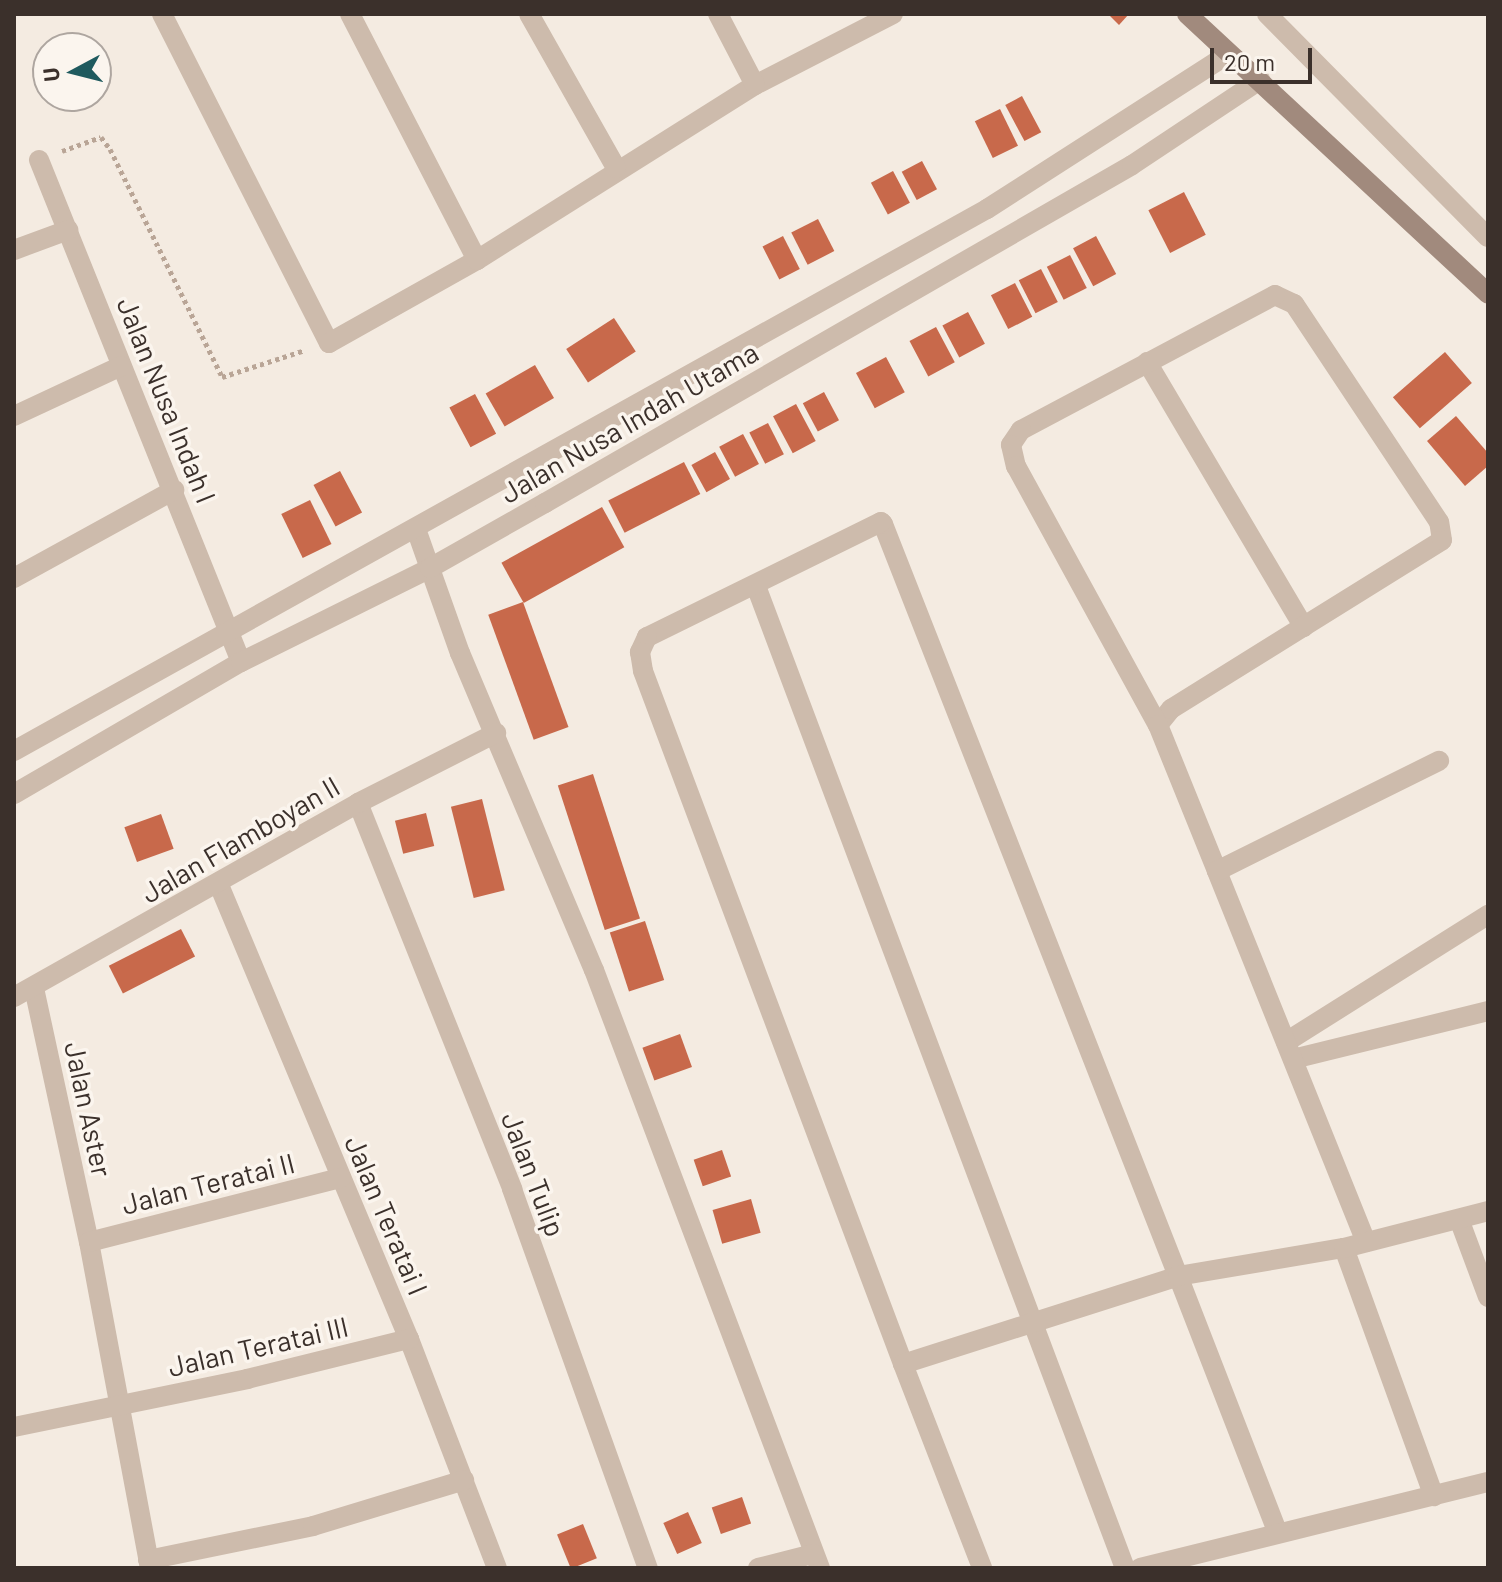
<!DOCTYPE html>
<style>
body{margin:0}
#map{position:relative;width:1502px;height:1582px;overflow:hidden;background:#f4ebe1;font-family:Barlow,sans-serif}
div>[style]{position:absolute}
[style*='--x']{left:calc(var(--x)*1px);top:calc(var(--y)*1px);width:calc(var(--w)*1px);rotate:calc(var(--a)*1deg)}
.building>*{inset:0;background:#c8694b;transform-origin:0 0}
.path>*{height:5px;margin-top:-2.5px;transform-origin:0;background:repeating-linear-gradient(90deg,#b9a596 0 4px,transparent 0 8px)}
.street>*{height:20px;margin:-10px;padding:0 10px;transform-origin:10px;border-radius:10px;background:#cdbbac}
.secondary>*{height:20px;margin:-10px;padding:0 10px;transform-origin:10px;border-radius:10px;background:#a18a7d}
span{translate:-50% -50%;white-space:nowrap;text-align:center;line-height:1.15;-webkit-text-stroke:7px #fbf5ee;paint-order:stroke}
.street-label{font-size:28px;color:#3b302b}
.frame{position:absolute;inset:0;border:16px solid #3b302b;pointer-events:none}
.north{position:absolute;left:32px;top:32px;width:80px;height:80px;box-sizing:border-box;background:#fbf5ee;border:2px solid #aea6a0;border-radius:50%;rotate:263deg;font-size:22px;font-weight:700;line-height:32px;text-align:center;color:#3b302b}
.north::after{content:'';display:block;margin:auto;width:28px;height:36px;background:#1f5a5e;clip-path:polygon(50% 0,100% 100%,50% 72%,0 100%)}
.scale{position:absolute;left:1210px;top:48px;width:102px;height:36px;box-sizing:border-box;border:4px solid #3b302b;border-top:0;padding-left:10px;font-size:24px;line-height:28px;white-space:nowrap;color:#3b302b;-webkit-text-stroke:6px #fbf5ee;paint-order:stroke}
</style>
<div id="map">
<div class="building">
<div style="clip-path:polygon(1108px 14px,1129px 14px,1119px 25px)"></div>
<div style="left:1022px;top:96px;width:41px;height:19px;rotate:62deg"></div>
<div style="left:1000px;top:109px;width:41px;height:28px;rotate:64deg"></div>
<div style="left:922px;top:161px;width:32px;height:23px;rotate:62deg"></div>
<div style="left:893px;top:171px;width:36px;height:25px;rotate:62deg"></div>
<div style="left:1184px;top:192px;width:48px;height:40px;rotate:63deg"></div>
<div style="left:818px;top:219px;width:36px;height:30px;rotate:63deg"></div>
<div style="left:783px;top:236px;width:37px;height:23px;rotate:63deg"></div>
<div style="left:1096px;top:236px;width:43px;height:26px;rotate:62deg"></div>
<div style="left:1070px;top:255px;width:37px;height:26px;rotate:63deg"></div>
<div style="left:1041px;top:269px;width:37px;height:25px;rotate:63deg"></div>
<div style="left:1015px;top:283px;width:38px;height:27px;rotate:63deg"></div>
<div style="left:968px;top:312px;width:36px;height:29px;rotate:62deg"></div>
<div style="left:614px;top:318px;width:40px;height:57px;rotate:57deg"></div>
<div style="left:936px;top:327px;width:40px;height:30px;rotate:62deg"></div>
<div style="left:1445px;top:352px;width:41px;height:69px;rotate:49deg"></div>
<div style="left:886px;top:357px;width:40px;height:34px;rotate:62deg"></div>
<div style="left:535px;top:365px;width:38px;height:57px;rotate:60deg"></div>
<div style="left:824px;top:392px;width:32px;height:24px;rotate:62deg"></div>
<div style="left:475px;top:394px;width:45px;height:29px;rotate:62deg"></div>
<div style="left:796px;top:404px;width:42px;height:26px;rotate:62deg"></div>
<div style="clip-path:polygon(1456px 416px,1488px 453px,1488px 466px,1465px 486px,1427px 441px)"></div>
<div style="left:768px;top:423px;width:35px;height:21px;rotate:63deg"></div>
<div style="left:743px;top:434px;width:34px;height:27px;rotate:62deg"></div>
<div style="left:715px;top:452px;width:31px;height:27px;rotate:61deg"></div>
<div style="left:684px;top:462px;width:36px;height:85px;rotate:63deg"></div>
<div style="left:340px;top:471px;width:47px;height:30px;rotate:62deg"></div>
<div style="left:310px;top:500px;width:49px;height:32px;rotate:64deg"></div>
<div style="left:602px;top:507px;width:46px;height:115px;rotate:61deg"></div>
<div style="left:523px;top:602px;width:133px;height:37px;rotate:70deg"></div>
<div style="left:593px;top:774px;width:152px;height:37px;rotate:72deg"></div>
<div style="left:482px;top:799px;width:94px;height:32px;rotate:76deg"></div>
<div style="left:426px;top:813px;width:34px;height:32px;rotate:76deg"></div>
<div style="left:161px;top:814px;width:37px;height:39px;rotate:70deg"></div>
<div style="left:645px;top:921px;width:62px;height:37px;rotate:72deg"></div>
<div style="left:181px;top:929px;width:31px;height:81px;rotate:63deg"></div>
<div style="left:680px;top:1034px;width:35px;height:40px;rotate:70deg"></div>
<div style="left:722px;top:1150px;width:28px;height:30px;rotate:71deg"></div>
<div style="left:751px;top:1199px;width:35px;height:40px;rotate:74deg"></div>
<div style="left:742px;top:1497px;width:28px;height:32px;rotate:71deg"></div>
<div style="left:688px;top:1512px;width:34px;height:27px;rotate:66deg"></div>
<div style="left:583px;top:1524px;width:37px;height:28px;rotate:68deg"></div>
</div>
<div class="path">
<div style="--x:62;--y:151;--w:41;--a:-19.7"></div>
<div style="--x:101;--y:137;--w:15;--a:53"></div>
<div style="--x:110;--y:149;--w:254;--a:63.8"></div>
<div style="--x:222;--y:377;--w:87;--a:-18"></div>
</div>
<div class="street">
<div style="--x:162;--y:14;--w:369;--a:63.1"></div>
<div style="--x:329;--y:343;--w:170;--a:-29.3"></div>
<div style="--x:477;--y:260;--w:328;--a:-32.2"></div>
<div style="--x:755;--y:85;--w:155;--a:-27.2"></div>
<div style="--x:350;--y:14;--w:277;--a:62.7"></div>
<div style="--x:529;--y:14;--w:177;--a:60.5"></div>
<div style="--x:718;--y:14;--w:80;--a:62.5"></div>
<div style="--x:1267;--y:14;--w:314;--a:45.3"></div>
<div style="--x:39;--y:160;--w:541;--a:68.08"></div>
<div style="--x:14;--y:250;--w:58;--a:-20.3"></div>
<div style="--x:1147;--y:362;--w:308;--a:59.4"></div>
<div style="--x:14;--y:416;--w:118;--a:-25"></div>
<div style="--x:416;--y:529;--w:132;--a:70.5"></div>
<div style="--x:460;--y:653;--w:344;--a:67.1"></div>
<div style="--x:594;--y:970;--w:639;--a:69.3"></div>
<div style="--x:14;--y:578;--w:183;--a:-28.8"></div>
<div style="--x:756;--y:586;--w:1049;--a:69.41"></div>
<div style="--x:1158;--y:725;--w:21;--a:-51"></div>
<div style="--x:1171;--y:709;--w:319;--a:-31.9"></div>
<div style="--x:1442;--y:540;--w:18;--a:-99"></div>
<div style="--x:1439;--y:522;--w:262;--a:-123.6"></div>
<div style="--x:1294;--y:304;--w:21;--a:-155"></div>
<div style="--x:1275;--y:295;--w:288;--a:152"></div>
<div style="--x:1021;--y:430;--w:18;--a:124"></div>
<div style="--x:1011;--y:445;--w:22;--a:77"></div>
<div style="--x:1016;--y:466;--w:295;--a:61.3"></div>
<div style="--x:1158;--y:725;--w:157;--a:68"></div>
<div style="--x:14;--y:751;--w:1114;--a:-29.12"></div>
<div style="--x:987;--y:209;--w:287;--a:-32.7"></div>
<div style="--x:14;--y:794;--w:263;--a:-30.2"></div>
<div style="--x:241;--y:662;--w:211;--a:-26.4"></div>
<div style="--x:430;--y:568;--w:132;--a:-29.5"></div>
<div style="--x:545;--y:503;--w:677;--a:-29.93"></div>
<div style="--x:1132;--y:165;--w:154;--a:-33.6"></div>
<div style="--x:358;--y:803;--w:416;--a:68.2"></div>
<div style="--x:512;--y:1189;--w:403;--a:70.3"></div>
<div style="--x:219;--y:885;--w:492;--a:67.3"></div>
<div style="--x:409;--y:1339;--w:245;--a:69"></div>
<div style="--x:34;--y:988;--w:260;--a:77.8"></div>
<div style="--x:89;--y:1242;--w:332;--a:79.4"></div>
<div style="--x:14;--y:997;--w:395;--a:-29.4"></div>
<div style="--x:358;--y:803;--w:155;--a:-26.9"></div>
<div style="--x:1286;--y:1042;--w:239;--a:-32.2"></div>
<div style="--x:1293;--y:1059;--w:201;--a:-13.8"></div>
<div style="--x:1459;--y:1219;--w:83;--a:69.6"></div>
<div style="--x:89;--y:1242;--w:260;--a:-14.3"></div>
<div style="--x:1366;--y:1242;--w:400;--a:-111.9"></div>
<div style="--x:1217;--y:871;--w:248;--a:-26.4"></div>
<div style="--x:1344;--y:1248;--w:264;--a:70.1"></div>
<div style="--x:903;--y:1364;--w:219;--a:68.8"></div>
<div style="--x:14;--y:1427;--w:238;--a:-11.6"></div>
<div style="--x:247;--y:1379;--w:167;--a:-13.9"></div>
<div style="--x:1277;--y:1531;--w:274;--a:-111.2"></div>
<div style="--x:1178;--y:1276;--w:808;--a:-111.42"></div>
<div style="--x:883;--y:524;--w:3;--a:-135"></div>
<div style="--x:881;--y:522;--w:261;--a:153.8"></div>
<div style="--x:647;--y:637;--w:17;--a:115"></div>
<div style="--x:640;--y:652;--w:19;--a:81"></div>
<div style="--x:643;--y:671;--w:740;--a:69.43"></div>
<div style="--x:903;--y:1364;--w:289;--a:-17.7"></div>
<div style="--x:1178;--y:1276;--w:168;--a:-9.6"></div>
<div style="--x:1344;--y:1248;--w:149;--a:-14.4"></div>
<div style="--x:148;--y:1560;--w:168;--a:-11.6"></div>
<div style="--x:313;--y:1526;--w:158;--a:-16.9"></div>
<div style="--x:758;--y:1568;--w:57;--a:-14.3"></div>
<div style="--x:1140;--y:1568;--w:358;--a:-13.9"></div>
</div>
<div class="secondary">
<div style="--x:1187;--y:14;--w:411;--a:42.9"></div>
</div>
<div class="street-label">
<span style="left:167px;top:400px;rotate:68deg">Jalan Nusa Indah I</span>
<span style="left:629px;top:422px;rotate:-30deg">Jalan Nusa Indah Utama</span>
<span style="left:240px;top:839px;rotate:-30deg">Jalan Flamboyan II</span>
<span style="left:89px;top:1109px;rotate:78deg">Jalan Aster</span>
<span style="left:534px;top:1174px;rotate:69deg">Jalan Tulip</span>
<span style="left:208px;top:1183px;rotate:-14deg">Jalan Teratai II</span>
<span style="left:387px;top:1215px;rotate:67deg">Jalan Teratai I</span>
<span style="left:258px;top:1346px;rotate:-13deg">Jalan Teratai III</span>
</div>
<div class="frame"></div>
<div class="north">U</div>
<div class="scale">20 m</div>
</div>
